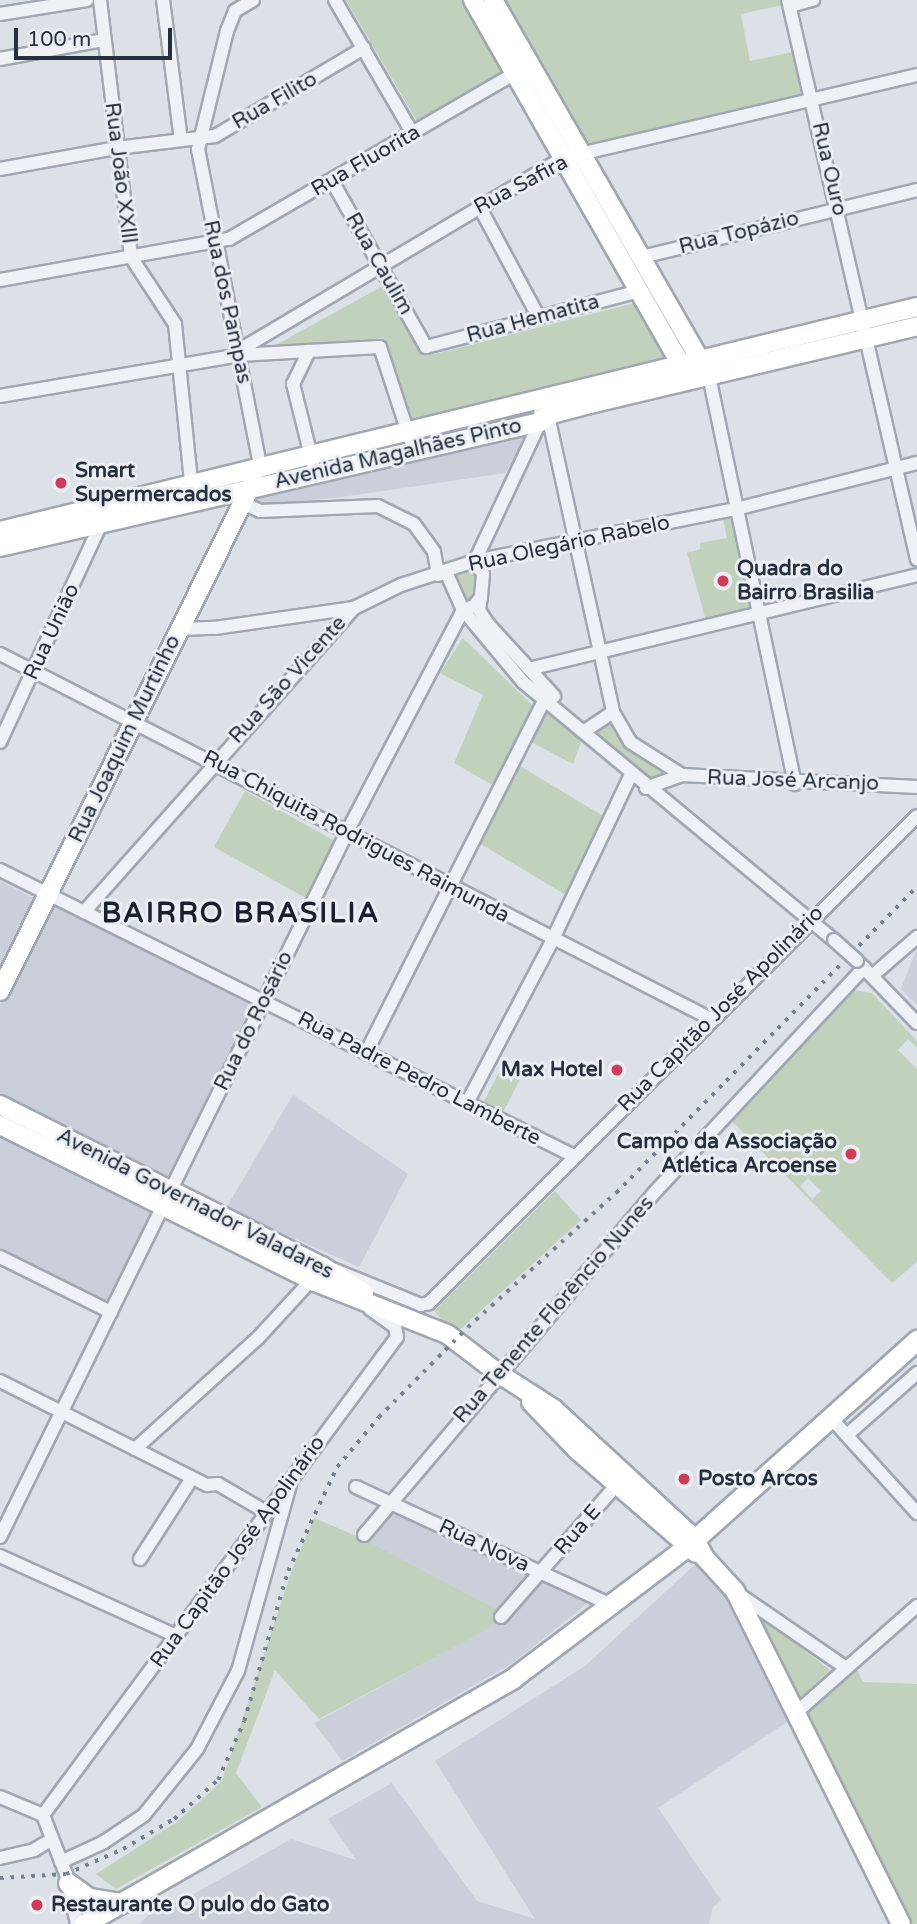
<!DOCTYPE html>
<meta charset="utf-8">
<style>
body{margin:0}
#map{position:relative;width:917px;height:1924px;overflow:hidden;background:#dce0e7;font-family:"Varela Round",sans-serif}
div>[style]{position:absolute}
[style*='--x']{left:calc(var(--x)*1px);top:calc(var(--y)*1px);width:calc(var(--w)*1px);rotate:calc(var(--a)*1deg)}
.built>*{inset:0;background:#cacfd9}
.green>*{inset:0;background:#c2d1bc;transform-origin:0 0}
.roads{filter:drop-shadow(2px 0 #a1a7b1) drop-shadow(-2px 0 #a1a7b1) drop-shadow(0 2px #a1a7b1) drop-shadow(0 -2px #a1a7b1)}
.street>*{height:12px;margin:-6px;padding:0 6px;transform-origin:6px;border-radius:6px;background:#eef1f5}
.secondary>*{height:18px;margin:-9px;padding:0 9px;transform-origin:9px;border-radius:9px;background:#fff}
.primary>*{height:19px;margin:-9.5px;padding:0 9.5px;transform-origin:9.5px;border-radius:9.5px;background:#fff}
.rail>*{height:3.5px;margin-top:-1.75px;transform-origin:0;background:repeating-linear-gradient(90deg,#758091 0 3.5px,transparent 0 10.5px)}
.bridges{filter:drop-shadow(2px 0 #a1a7b1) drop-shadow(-2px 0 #a1a7b1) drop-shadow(0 2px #a1a7b1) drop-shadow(0 -2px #a1a7b1)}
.street-bridge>*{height:12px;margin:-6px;padding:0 6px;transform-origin:6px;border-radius:6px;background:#eef1f5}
.dots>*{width:19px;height:19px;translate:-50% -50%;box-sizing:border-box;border:4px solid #ebeff4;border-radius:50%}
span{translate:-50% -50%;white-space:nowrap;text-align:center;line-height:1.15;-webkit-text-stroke:6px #ebeff4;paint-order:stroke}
.street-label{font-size:21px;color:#252f3d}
.poi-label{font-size:21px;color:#252f3d;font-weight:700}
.left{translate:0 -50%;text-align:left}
.right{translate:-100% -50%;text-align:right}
.district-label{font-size:28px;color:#18202e;font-weight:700;letter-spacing:2px}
.scale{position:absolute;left:14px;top:28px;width:158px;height:32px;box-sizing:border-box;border:4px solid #252f3d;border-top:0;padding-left:9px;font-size:21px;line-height:24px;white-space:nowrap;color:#252f3d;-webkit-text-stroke:5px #ebeff4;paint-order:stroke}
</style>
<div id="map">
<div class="built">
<div style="clip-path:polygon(532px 428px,505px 473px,335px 498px,263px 505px,251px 501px,254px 491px)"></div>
<div style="clip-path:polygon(0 881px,37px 900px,0 974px)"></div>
<div style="clip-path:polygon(49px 903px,253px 1001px,168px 1178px,0 1097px,0 1005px)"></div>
<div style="clip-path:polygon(917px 948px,917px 1005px,901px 989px)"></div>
<div style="clip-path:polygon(293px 1095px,408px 1174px,359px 1267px,226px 1208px)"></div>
<div style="clip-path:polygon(0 1133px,156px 1207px,107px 1304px,0 1252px)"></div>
<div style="clip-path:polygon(390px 1505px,533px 1574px,500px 1611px,366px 1540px)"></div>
<div style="clip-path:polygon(701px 1559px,735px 1599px,793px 1718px,658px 1808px,721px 1900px,713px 1907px,709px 1924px,139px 1924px,158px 1906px,180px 1902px,291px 1839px,356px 1860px,328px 1819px,392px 1783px,477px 1901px,535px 1919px,435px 1761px,585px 1666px)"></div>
<div style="clip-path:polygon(539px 1577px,592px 1600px,511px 1664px,342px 1761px,314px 1723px,489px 1628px,496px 1616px)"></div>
</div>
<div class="green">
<div style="clip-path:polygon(346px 0,465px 0,507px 73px,417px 121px)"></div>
<div style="clip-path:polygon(497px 0,782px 0,783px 5px,741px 14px,750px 61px,798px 51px,808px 96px,587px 150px)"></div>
<div style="clip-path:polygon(381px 287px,427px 356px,635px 303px,671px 367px,414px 423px,385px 338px,274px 346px)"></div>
<div style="clip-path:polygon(738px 514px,757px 609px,706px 621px,687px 553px,700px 549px,700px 543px,727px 538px,723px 519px)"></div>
<div style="clip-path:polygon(475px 561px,485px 586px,463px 610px,446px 572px)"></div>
<div style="clip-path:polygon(463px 638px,538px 711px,496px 787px,454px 763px,483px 695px,440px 673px)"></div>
<div style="clip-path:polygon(546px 705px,585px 730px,613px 712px,621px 732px,682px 775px,646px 788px,585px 731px,573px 764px,527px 740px)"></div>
<div style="left:515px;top:763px;width:110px;height:87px;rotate:31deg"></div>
<div style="left:245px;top:791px;width:104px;height:64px;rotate:29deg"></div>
<div style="clip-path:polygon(evenodd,853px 990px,872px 993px,917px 1041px,917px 1048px,908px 1039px,898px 1050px,917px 1069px,917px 1262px,892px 1283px,732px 1121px,853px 990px,808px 1178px,821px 1191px,812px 1199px,800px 1186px,808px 1178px)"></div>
<div style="left:502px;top:1066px;width:22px;height:45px;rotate:27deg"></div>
<div style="clip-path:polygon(555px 1191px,581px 1220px,455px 1334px,434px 1311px)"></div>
<div style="clip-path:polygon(314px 1518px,366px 1540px,500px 1611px,490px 1628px,319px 1719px,275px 1670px,236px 1773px,262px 1807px,116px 1889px,96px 1874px,177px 1822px,222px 1781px,292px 1570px)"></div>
<div style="clip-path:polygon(750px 1609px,830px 1670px,799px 1699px)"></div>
<div style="clip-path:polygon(856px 1668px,863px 1682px,917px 1684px,917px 1924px,910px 1924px,806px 1712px)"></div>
</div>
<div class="roads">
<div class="street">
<div style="--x:100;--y:0;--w:259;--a:83.1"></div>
<div style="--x:131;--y:257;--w:80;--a:56.7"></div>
<div style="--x:175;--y:324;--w:167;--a:84.2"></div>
<div style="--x:163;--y:0;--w:141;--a:82.7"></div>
<div style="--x:253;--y:0;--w:21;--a:149"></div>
<div style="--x:235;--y:11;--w:22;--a:112"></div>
<div style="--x:227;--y:31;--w:122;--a:103.8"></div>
<div style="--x:198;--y:149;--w:323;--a:78.9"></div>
<div style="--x:335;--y:0;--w:155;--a:59.8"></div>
<div style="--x:788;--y:0;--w:574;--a:77.01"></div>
<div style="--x:790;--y:6;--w:24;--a:-15"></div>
<div style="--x:0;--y:14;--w:88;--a:-9.1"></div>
<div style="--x:0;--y:59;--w:106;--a:-10.4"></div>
<div style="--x:0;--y:169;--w:119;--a:-10.2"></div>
<div style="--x:117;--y:148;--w:99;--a:-7"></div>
<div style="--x:215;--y:136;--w:173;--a:-30.6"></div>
<div style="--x:332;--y:181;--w:191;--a:60.5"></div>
<div style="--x:426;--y:347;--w:220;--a:-14.7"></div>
<div style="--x:479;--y:206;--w:127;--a:61.8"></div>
<div style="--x:642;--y:257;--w:283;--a:-13.7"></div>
<div style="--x:0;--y:280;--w:233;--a:-10.2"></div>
<div style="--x:229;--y:239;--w:337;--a:-30.1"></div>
<div style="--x:238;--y:351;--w:378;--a:-30.7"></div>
<div style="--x:563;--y:158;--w:364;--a:-13.2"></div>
<div style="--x:709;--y:376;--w:417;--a:78.1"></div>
<div style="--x:0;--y:396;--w:242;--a:-9.7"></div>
<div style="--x:239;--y:355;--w:70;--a:-3.3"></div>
<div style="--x:547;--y:411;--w:308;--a:77.6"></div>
<div style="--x:613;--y:712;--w:34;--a:146"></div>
<div style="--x:315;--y:472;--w:91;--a:-104"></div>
<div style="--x:293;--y:384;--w:37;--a:-64"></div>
<div style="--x:309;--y:351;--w:71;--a:-3.2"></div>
<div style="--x:380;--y:347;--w:106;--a:71.9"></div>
<div style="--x:243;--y:503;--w:19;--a:25"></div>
<div style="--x:260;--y:511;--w:118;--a:-2.4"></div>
<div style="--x:378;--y:506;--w:40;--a:26.6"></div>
<div style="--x:414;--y:524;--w:34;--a:54"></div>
<div style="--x:434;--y:552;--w:23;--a:80"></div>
<div style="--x:438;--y:575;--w:9;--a:-21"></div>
<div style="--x:446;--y:572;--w:42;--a:65.9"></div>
<div style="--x:463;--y:610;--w:94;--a:50.2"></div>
<div style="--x:523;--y:682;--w:404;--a:39.7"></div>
<div style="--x:481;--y:597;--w:13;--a:99"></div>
<div style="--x:479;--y:610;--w:17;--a:57"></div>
<div style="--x:488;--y:624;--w:98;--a:47.5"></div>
<div style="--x:180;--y:629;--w:35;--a:-2"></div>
<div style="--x:215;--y:628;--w:140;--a:-8.2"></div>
<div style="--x:354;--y:608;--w:52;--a:-26.1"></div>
<div style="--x:401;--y:585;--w:78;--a:-18"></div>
<div style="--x:475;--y:561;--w:270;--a:-11.3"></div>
<div style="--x:740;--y:508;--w:183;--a:-14.3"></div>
<div style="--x:0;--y:654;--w:801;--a:27.17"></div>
<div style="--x:529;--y:669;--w:399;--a:-13.6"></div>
<div style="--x:613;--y:712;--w:34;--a:60"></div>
<div style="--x:630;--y:742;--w:62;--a:32.4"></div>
<div style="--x:682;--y:775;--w:235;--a:2.9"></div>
<div style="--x:0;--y:742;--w:248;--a:-65.2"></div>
<div style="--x:646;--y:788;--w:38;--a:-20"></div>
<div style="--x:0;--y:870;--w:641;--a:26.49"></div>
<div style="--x:84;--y:912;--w:407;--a:-48.4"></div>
<div style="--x:860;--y:964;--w:82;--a:46"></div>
<div style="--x:872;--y:976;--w:60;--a:-40.9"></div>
<div style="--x:366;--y:1053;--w:406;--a:-63.2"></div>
<div style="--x:467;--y:1103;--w:183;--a:-62.3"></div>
<div style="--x:552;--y:941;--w:184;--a:-64.6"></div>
<div style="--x:0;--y:1257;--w:124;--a:26.4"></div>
<div style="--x:335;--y:1270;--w:93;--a:22.1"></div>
<div style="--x:421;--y:1305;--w:8;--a:-14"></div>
<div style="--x:429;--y:1303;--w:689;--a:-44.94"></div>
<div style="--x:0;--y:1381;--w:232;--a:26.7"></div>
<div style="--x:207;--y:1485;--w:11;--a:-5"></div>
<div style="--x:218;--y:1484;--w:56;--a:30.3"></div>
<div style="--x:830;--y:1417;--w:130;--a:47.8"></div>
<div style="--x:847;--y:1435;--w:94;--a:-41.5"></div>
<div style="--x:135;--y:1449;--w:166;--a:-42.1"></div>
<div style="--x:258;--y:1338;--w:83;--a:-47.4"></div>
<div style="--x:356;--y:1487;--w:283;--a:24.8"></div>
<div style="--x:364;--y:1535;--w:448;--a:-49.7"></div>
<div style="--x:654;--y:1193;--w:308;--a:-47"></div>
<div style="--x:0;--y:1537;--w:788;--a:-63.79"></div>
<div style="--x:348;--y:830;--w:248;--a:-62.4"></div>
<div style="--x:463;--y:610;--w:12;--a:-20"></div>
<div style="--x:474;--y:606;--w:11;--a:-52"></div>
<div style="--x:481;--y:597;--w:23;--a:-85"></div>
<div style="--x:483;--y:574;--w:15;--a:-122"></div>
<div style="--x:475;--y:561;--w:153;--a:-64.9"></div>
<div style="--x:540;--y:422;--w:24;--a:-88"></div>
<div style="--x:0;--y:1556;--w:193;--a:24.4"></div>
<div style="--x:140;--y:1559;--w:96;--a:-57.3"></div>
<div style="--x:737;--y:1593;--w:132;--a:34.5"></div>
<div style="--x:501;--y:1617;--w:182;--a:-48.8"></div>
<div style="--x:798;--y:1711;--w:159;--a:-41.4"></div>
<div style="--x:0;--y:1797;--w:47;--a:22.7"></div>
<div style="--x:43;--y:1815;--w:63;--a:68.7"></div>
<div style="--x:66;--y:1874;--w:51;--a:77.6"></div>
<div style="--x:43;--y:1815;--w:595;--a:-53.48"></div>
<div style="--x:397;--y:1337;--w:10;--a:-101"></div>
<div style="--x:395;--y:1327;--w:31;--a:-144"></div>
<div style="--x:0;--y:1858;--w:35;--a:-13"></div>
<div style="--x:34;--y:1850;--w:21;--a:-31"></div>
<div style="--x:61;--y:1862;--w:47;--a:-24.9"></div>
<div style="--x:104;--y:1842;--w:48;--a:-34"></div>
<div style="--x:144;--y:1815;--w:85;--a:-51.2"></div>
<div style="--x:197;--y:1749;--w:88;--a:-62.3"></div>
<div style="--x:238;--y:1671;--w:193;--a:-74.4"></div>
</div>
<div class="secondary">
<div style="--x:473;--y:0;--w:430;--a:60.3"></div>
<div style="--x:493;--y:0;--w:423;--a:60.1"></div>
<div style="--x:0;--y:531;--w:944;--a:-13.73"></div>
<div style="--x:0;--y:547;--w:554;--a:-13.03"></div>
<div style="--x:540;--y:422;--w:11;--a:-41"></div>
<div style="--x:548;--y:415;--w:43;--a:-14.7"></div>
<div style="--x:590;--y:404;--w:336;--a:-13.4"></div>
<div style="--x:0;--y:991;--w:571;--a:-63.57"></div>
<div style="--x:0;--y:1105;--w:360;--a:26.6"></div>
<div style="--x:322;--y:1266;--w:50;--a:32.7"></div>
<div style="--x:0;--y:1125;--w:352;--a:26.5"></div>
<div style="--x:315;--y:1282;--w:142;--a:21.5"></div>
<div style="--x:447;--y:1334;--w:64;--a:37.4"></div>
<div style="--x:498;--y:1373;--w:67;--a:32.7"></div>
<div style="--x:554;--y:1409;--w:192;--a:42.7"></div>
<div style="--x:695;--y:1539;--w:20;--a:63"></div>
<div style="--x:704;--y:1557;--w:46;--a:47.6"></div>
<div style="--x:735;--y:1591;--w:372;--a:63.5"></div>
<div style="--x:531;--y:1402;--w:66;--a:46.2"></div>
<div style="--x:577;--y:1450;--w:157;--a:40.9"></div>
</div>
<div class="primary">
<div style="--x:68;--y:1883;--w:26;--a:36"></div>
<div style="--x:89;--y:1898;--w:33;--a:9"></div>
<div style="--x:84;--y:1924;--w:495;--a:-29.8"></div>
<div style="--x:513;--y:1678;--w:216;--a:-37.1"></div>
<div style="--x:685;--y:1548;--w:312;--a:-41.9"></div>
</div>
</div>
<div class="rail">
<div style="--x:0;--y:1878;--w:66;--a:-3.5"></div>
<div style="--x:66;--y:1874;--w:62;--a:-23.7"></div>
<div style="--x:123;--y:1849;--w:59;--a:-30.5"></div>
<div style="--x:174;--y:1819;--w:59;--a:-41.6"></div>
<div style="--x:218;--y:1780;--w:64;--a:-66.2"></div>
<div style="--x:244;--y:1721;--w:156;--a:-73.7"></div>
<div style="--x:288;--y:1571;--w:115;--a:-64.8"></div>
<div style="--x:337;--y:1467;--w:65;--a:-50"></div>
<div style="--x:379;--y:1417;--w:127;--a:-45.3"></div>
<div style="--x:468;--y:1327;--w:200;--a:-42.2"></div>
<div style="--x:616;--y:1193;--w:429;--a:-45.5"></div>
</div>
<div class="bridges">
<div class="street-bridge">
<div style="--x:834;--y:940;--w:31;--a:42"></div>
</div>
</div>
<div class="dots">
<div style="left:61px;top:483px;background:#d23a57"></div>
<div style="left:723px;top:581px;background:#d23a57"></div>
<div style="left:617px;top:1070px;background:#d23a57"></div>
<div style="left:851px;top:1154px;background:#d23a57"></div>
<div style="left:684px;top:1479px;background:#d23a57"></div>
<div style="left:37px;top:1905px;background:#d23a57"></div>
</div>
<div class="street-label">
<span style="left:275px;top:101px;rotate:-30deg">Rua Filito</span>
<span style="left:366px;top:161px;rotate:-30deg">Rua Fluorita</span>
<span style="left:829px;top:169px;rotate:77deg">Rua Ouro</span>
<span style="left:120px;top:173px;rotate:83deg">Rua João XXlll</span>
<span style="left:521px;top:185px;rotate:-28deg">Rua Safira</span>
<span style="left:739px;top:233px;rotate:-14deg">Rua Topázio</span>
<span style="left:379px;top:264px;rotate:60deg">Rua Caulim</span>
<span style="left:227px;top:302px;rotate:78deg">Rua dos Pampas</span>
<span style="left:533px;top:319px;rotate:-15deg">Rua Hematita</span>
<span style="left:398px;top:454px;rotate:-13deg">Avenida Magalhães Pinto</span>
<span style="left:569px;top:544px;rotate:-12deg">Rua Olegário Rabelo</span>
<span style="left:52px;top:632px;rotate:-65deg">Rua União</span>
<span style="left:288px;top:680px;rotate:-48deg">Rua São Vicente</span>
<span style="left:125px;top:739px;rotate:-64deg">Rua Joaquim Murtinho</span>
<span style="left:793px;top:781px;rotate:2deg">Rua José Arcanjo</span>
<span style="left:356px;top:837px;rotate:28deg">Rua Chiquita Rodrigues Raimunda</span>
<span style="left:721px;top:1009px;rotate:-45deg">Rua Capitão José Apolinário</span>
<span style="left:254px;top:1021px;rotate:-64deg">Rua do Rosário</span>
<span style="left:419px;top:1079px;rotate:27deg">Rua Padre Pedro Lamberte</span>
<span style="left:195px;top:1204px;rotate:27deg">Avenida Governador Valadares</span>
<span style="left:554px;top:1310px;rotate:-49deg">Rua Tenente Florêncio Nunes</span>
<span style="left:578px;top:1530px;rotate:-49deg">Rua E</span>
<span style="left:484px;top:1546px;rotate:25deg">Rua Nova</span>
<span style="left:238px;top:1552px;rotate:-54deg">Rua Capitão José Apolinário</span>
</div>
<div class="poi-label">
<span class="left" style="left:75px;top:483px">Smart<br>Supermercados</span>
<span class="left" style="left:737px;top:581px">Quadra do<br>Bairro Brasilia</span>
<span class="right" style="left:603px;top:1070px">Max Hotel</span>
<span class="right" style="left:837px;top:1154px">Campo da Associação<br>Atlética Arcoense</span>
<span class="left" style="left:698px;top:1479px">Posto Arcos</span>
<span class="left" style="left:51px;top:1905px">Restaurante O pulo do Gato</span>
</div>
<div class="district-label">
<span style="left:241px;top:913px">BAIRRO BRASILIA</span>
</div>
<div class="scale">100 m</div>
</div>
